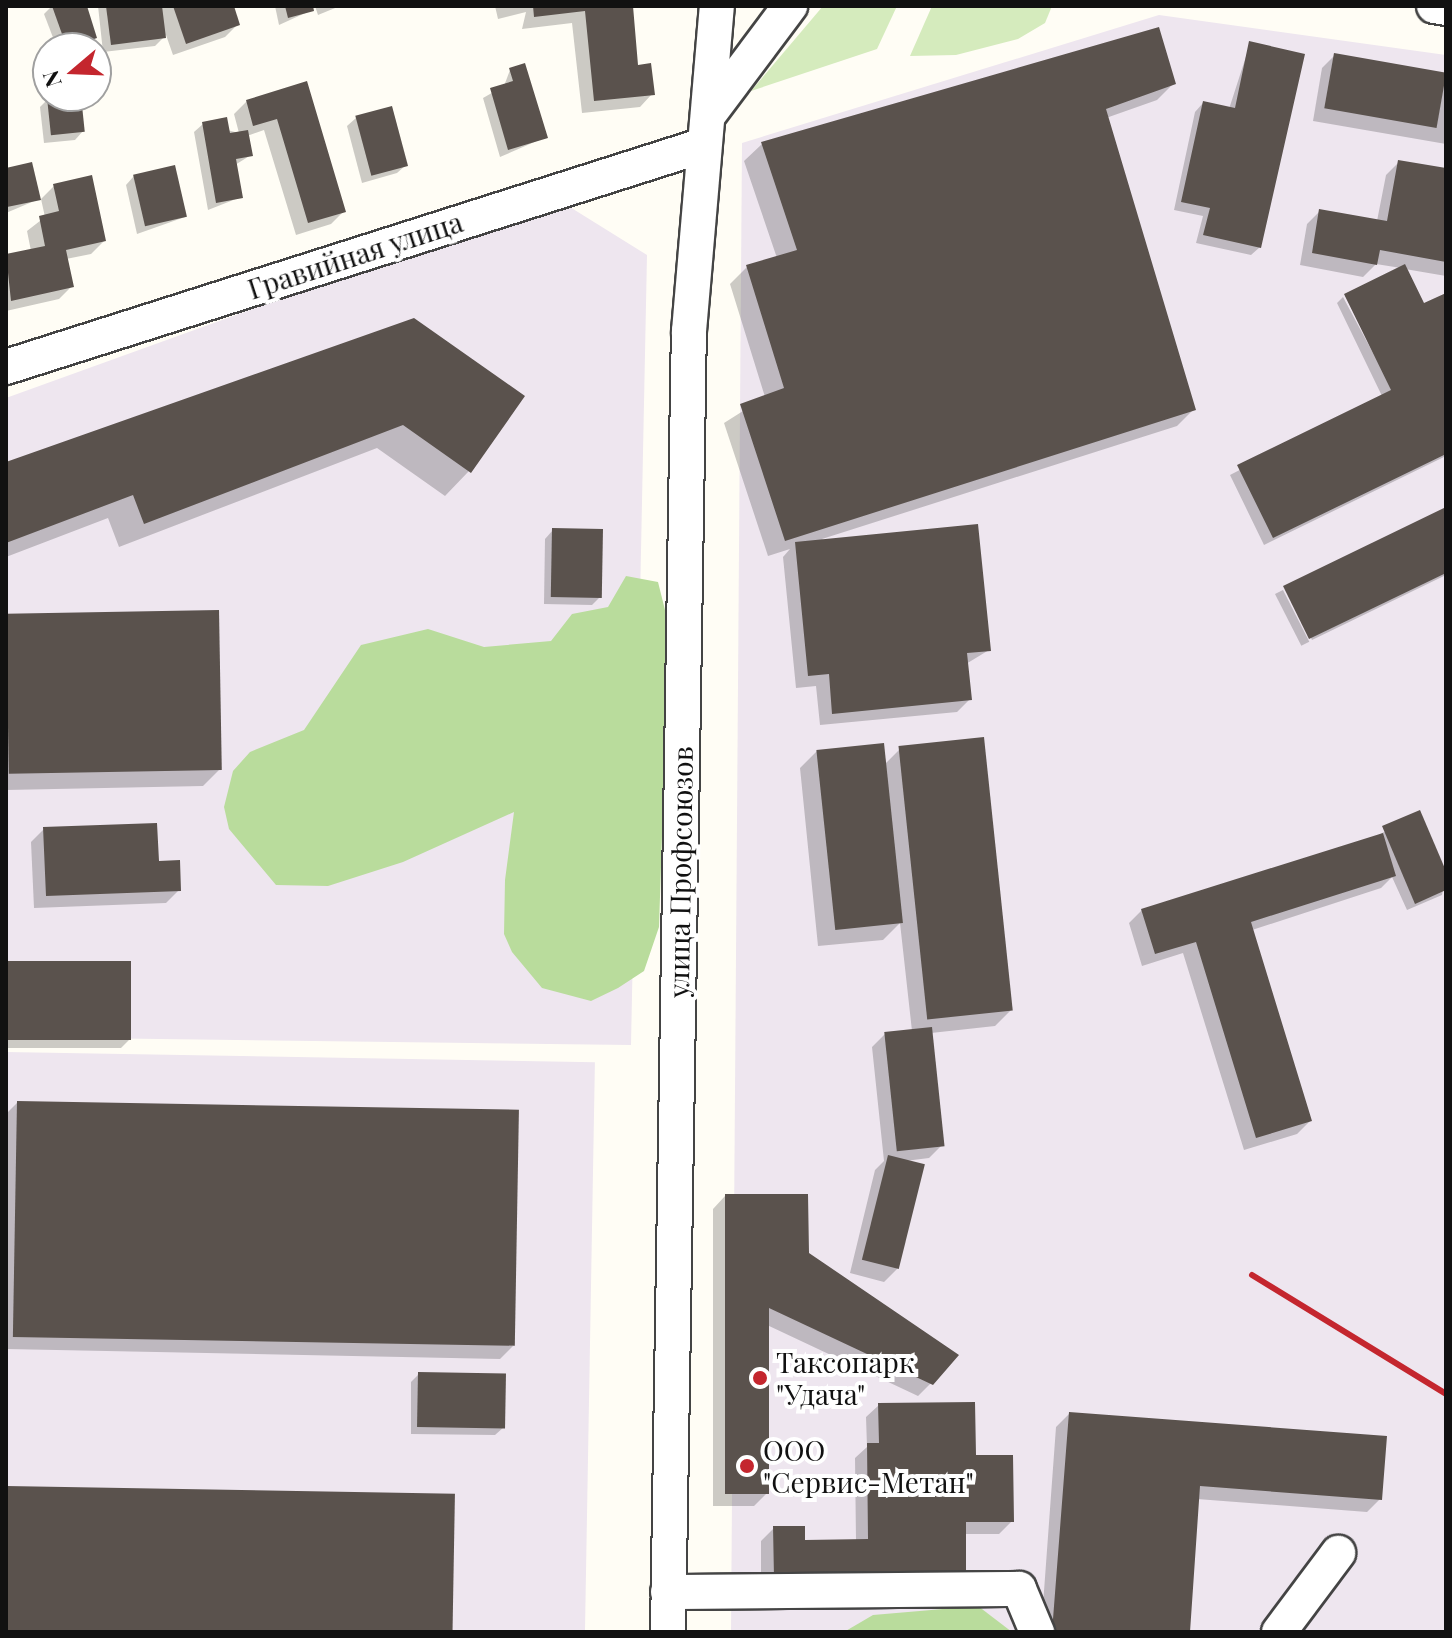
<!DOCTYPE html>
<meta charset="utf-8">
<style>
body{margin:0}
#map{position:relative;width:1452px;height:1638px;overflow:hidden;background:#fffdf5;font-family:"Playfair Display",serif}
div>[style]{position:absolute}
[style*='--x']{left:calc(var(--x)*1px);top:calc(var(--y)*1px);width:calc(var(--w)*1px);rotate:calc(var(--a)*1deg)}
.industrial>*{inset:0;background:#eee6ef;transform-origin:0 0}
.green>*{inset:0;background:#d5ebbd}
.forest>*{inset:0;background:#b9dc9c}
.shadow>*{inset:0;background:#0003;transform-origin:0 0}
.building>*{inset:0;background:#5a524d;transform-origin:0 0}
.roads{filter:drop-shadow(2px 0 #444) drop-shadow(-2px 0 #444) drop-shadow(0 2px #444) drop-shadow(0 -2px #444)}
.minor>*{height:34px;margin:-17px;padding:0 17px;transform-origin:17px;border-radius:17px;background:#fff}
.rail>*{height:6px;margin:-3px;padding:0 3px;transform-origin:3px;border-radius:3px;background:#c4262e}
.dots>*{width:22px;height:22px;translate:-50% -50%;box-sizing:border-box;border:4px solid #fff;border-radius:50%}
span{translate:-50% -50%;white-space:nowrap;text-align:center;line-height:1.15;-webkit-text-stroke:8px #fff;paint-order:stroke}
.street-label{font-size:28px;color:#111}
.poi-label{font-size:28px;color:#111}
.left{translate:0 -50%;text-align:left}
.frame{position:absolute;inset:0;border:8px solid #111;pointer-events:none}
.north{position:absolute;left:32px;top:32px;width:80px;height:80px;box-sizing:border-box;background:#fff;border:2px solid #a0a0a0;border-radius:50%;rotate:251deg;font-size:22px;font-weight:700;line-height:32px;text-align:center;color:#111}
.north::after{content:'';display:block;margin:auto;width:28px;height:36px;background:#c4262e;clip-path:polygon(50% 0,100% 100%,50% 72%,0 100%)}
</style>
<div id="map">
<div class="industrial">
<div style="clip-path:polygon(1159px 15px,1446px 55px,1446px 1632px,731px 1632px,742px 143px)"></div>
<div style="clip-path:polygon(557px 199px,647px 255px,631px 1045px,6px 1037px,6px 398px)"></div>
<div style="left:6px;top:1052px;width:589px;height:580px;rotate:1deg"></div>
</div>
<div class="green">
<div style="clip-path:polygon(823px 6px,897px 6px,877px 49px,751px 91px)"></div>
<div style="clip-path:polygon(932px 6px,1052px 6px,1045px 23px,1018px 39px,956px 55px,910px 56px)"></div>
</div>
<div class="forest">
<div style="clip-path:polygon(626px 576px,658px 582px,669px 626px,659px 927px,644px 971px,618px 988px,591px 1001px,542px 988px,512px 952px,504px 934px,505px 880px,514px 812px,403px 862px,328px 886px,276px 885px,229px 829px,224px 807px,233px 771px,250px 752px,304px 730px,361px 645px,428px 629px,484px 647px,551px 641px,572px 614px,608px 607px)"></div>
<div style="clip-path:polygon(978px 1606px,1012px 1632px,844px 1632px,873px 1615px)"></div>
</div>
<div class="shadow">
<div style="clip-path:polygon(52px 6px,84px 6px,95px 37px,79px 48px,57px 48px,44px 14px)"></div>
<div style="clip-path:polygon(98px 6px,232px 6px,238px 24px,225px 37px,173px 55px,166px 35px,155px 46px,103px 52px)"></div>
<div style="clip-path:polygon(275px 6px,311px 6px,312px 10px,279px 25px)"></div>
<div style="clip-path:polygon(315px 6px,340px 6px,318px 15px)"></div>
<div style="clip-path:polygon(495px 6px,600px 6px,652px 94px,640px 107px,582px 113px,572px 23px,522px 29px,526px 12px,498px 19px)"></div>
<div style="clip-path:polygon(1158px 29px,1174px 83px,1157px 100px,1106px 118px,1194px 409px,1177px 426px,822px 539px,989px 650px,966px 664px,970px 699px,957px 712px,820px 725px,816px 686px,796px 688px,783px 557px,790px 549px,768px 556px,724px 423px,765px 397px,730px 284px,747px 267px,777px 258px,744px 161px,762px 144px)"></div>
<div style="clip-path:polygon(1250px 44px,1260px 247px,1251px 255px,1196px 243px,1203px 216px,1174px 210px,1195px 112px,1203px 103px,1229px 109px)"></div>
<div style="clip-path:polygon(1335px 55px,1446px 75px,1446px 144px,1313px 121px,1322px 68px)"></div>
<div style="clip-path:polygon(510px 70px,546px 137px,500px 157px,483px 98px,504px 86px)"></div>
<div style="clip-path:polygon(305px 84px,344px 211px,331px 224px,296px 235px,264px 130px,247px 136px,251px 155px,235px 165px,241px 197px,208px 210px,194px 132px,203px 124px,239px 133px,234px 114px,247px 101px)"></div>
<div style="clip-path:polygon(79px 96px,83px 131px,75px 140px,44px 143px,40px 107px,48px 99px)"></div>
<div style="clip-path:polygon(356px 118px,406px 165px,397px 173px,362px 183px,347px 126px)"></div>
<div style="clip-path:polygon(1399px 162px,1446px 170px,1446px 276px,1405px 269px,1423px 306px,1446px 295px,1446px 456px,1264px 545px,1230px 475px,1382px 396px,1337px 303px,1343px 297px,1397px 398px,1345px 296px,1401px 268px,1376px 264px,1363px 277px,1300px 265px,1307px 224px,1320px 211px,1377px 221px,1386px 175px)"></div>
<div style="clip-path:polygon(31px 164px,39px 199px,6px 213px,6px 170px)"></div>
<div style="clip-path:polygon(134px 176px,185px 217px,137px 234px,126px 185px)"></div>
<div style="clip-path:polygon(54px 186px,104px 241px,91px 254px,66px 259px,72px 286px,59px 299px,6px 311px,6px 256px,31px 251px,27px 231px,45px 217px,41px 199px)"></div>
<div style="clip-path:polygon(413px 321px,469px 471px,445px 496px,377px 448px,119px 547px,108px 518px,6px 557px,6px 464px)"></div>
<div style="clip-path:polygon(1446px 509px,1446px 575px,1312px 640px,1286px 588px)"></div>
<div style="clip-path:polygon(553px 530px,601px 596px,592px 605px,544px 604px,545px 539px)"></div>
<div style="left:1283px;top:590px;width:58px;height:9px;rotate:63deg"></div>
<div style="clip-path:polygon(217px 612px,220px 769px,203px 786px,6px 790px,6px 616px)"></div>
<div style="clip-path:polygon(900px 749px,1012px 1009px,995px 1026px,931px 1033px,942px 1145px,929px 1158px,905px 1161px,897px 1269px,884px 1282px,850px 1273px,875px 1170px,884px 1161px,872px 1047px,885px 1034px,912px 1031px,900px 923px,883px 940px,818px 946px,800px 768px,817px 751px,884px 765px)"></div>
<div style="clip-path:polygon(1419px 813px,1446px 876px,1442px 895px,1407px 910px,1392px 877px,1381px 888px,1252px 930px,1310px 1121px,1297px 1134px,1244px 1150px,1183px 953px,1142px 966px,1129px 923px,1142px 910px,1373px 838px)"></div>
<div style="clip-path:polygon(44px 829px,157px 863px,179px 890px,166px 903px,34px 908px,31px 842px)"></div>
<div style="clip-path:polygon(6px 963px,129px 1040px,121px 1048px,6px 1048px)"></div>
<div style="clip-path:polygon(17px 1103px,513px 1346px,500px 1359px,6px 1349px,6px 1114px)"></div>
<div style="clip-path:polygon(725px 1196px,807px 1254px,931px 1383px,918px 1396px,767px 1325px,767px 1493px,754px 1506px,713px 1506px,713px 1209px)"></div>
<div style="clip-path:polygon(419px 1374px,504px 1427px,495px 1435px,411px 1434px,411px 1382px)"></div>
<div style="clip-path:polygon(879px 1405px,974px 1457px,1012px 1521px,999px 1534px,964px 1534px,761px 1591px,761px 1541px,774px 1528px,803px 1542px,856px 1541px,855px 1458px,867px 1447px,866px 1417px)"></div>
<div style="clip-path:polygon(1069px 1414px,1380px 1499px,1367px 1512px,1197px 1499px,1188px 1632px,1041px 1632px,1056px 1427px)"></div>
</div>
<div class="building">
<div style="clip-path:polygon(52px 6px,87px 6px,97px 38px,67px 48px)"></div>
<div style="clip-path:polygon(106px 6px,162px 6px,166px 38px,111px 45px)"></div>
<div style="clip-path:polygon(173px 6px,234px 6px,240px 25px,186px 44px)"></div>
<div style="clip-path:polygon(285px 6px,313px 6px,314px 11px,288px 18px)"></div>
<div style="clip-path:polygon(533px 6px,633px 6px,638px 65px,651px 63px,655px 95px,594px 101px,585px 11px,534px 17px)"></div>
<div style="clip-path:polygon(1159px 27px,1176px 84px,1106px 109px,1196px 410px,785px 541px,740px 404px,784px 388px,746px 265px,797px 250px,761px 142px)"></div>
<div style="clip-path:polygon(1249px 41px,1305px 54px,1261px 248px,1203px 235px,1210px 208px,1181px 202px,1203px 101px,1235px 108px)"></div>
<div style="left:1334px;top:53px;width:114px;height:56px;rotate:10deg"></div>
<div style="clip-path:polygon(525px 63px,548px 138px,508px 150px,490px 88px,513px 81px,509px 68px)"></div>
<div style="clip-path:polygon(307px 81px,346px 212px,308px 223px,277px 119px,253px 126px,246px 100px)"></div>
<div style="left:81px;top:96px;width:36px;height:34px;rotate:84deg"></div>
<div style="left:392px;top:106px;width:62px;height:38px;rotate:75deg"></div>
<div style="clip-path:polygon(227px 117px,230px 133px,248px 130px,253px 156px,236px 159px,243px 198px,216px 203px,202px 122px)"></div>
<div style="clip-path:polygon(1398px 160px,1446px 168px,1446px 262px,1380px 250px,1377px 265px,1312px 253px,1319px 209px,1387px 221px)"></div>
<div style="clip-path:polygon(32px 162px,41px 200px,7px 207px,6px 168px)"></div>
<div style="left:175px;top:165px;width:53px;height:43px;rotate:77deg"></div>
<div style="clip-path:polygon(92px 175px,106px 241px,66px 250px,74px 287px,11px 301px,6px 254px,45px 246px,39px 216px,59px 211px,53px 184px)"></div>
<div style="clip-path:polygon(1405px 264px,1424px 303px,1446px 293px,1446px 454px,1273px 538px,1237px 465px,1391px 390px,1344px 294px)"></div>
<div style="clip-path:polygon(414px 318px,525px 396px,471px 473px,403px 425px,144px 524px,133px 495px,6px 543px,6px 462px)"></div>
<div style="clip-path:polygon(1446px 507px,1446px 573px,1309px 639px,1283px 586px)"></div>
<div style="clip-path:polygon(978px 524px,991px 651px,967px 653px,972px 700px,832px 714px,829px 674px,808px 676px,795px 542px)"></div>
<div style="left:552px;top:528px;width:51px;height:69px;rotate:1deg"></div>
<div style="left:219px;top:610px;width:160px;height:213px;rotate:89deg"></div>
<div style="left:984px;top:737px;width:275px;height:86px;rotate:84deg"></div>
<div style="left:884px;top:743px;width:181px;height:68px;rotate:84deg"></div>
<div style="clip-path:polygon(1420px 810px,1446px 871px,1446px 890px,1415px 904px,1382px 826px)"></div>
<div style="clip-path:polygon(157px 823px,159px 861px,180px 860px,181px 891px,46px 896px,43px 827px)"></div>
<div style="clip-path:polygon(1383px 833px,1396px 876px,1251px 922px,1312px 1121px,1256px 1138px,1196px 942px,1155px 954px,1141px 909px)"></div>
<div style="left:6px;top:961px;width:125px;height:79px"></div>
<div style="left:932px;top:1027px;width:120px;height:48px;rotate:84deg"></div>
<div style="left:17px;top:1101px;width:502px;height:236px;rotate:1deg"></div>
<div style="left:888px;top:1155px;width:38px;height:108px;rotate:14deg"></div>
<div style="clip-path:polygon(725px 1194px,808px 1194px,809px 1253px,959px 1355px,933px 1385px,769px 1308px,769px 1494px,725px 1494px)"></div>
<div style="left:418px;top:1372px;width:88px;height:55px;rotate:1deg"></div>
<div style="clip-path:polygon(975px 1402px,976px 1455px,1013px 1455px,1014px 1522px,966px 1522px,966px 1577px,774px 1578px,773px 1526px,805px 1526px,805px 1540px,868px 1539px,867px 1443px,879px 1443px,878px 1403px)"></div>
<div style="clip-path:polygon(1069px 1412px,1387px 1436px,1382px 1500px,1200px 1486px,1190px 1632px,1052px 1632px)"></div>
<div style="left:6px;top:1486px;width:449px;height:146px;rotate:1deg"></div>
</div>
<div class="roads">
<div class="minor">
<div style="--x:1434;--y:6;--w:12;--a:9"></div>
<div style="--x:710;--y:113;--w:134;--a:-53.2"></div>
<div style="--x:6;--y:367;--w:732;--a:-17.64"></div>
<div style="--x:668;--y:1592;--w:351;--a:-0.5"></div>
<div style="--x:1019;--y:1589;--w:47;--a:67.3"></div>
<div style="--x:668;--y:1632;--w:1301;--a:-89.08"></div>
<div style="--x:689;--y:331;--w:326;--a:-85.1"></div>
<div style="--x:1279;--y:1632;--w:99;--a:-53.2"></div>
</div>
</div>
<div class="rail">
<div style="--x:1252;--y:1275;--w:228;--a:31.5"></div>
</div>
<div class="dots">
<div style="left:760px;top:1378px;background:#c4262e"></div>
<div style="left:747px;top:1466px;background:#c4262e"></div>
</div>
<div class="street-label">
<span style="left:355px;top:255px;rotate:-18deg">Гравийная улица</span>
<span style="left:680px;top:872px;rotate:-89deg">улица Профсоюзов</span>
</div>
<div class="poi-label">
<span class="left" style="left:776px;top:1378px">Таксопарк<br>"Удача"</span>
<span class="left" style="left:763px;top:1466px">ООО<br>"Сервис-Метан"</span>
</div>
<div class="frame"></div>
<div class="north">N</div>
</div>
